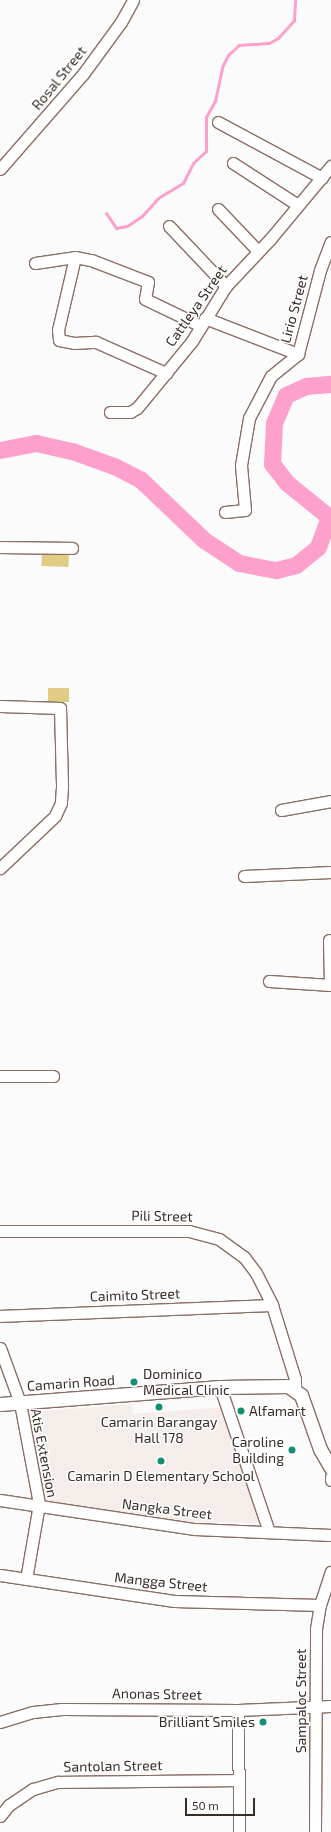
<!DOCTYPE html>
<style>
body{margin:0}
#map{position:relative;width:331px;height:1832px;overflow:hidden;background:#fbfbfb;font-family:"Exo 2",sans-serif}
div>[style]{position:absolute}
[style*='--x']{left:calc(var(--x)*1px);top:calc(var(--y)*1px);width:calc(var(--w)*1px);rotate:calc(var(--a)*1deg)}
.built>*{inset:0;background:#f5ede9}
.green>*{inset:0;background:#e0cc83;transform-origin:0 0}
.stream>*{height:3px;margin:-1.5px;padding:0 1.5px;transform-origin:1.5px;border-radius:1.5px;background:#fda0cc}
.river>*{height:17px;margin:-8.5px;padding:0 8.5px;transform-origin:8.5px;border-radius:8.5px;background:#fda0cc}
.roads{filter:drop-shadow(1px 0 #8b6e63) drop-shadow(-1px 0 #8b6e63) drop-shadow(0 1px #8b6e63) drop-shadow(0 -1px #8b6e63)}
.minor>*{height:11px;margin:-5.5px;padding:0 5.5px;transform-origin:5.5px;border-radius:5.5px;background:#fff}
.major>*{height:13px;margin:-6.5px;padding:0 6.5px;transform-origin:6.5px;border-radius:6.5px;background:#fff}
.dots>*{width:11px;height:11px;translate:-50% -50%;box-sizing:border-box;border:2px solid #fff;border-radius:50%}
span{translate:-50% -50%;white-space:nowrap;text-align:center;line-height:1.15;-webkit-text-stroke:3px #fff;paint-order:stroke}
.street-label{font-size:14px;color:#382c27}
.poi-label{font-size:14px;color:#382c27}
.left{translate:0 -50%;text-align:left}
.right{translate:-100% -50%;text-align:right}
.scale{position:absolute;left:185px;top:1798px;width:70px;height:18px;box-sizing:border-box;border:2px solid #382c27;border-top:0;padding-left:5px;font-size:12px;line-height:14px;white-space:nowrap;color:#382c27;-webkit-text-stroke:3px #fff;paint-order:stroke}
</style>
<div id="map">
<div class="built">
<div style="clip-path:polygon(132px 1404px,133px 1414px,223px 1407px,260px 1523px,167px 1521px,44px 1500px,29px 1412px)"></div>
</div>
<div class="green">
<div style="left:42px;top:550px;width:27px;height:16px;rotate:2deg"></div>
<div style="left:48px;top:688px;width:21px;height:14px"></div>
</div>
<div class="stream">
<div style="--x:106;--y:213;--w:18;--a:56"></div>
<div style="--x:116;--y:228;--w:11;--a:-10"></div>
<div style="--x:127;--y:226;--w:18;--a:-34"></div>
<div style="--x:142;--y:216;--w:24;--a:-48"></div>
<div style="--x:158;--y:198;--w:29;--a:-31"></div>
<div style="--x:183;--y:183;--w:22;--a:-63"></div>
<div style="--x:193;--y:163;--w:18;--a:-43"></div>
<div style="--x:206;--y:151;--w:34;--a:-90"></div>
<div style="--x:206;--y:117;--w:18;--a:-61"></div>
<div style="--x:215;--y:101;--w:35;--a:-78"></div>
<div style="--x:222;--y:67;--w:13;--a:-63"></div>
<div style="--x:228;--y:55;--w:15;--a:-42"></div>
<div style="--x:239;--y:45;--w:30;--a:-4"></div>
<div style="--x:269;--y:43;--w:10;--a:-29"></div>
<div style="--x:278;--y:38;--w:24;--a:-48"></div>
<div style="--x:294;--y:20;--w:20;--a:-87"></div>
</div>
<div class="river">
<div style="--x:0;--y:450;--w:37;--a:-11"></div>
<div style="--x:36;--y:443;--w:37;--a:13"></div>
<div style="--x:72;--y:451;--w:45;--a:19.7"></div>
<div style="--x:114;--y:466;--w:30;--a:27"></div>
<div style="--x:141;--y:480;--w:87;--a:43.6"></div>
<div style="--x:204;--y:540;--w:42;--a:33.3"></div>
<div style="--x:239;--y:563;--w:38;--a:11"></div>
<div style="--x:276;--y:570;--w:21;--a:-14"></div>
<div style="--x:296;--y:565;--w:28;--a:-39"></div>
<div style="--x:318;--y:547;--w:32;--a:-70"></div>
<div style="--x:329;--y:517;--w:54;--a:-141"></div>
<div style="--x:287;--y:483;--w:24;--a:-128"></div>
<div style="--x:272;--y:464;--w:41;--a:-87.2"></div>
<div style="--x:274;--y:423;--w:30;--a:-67"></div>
<div style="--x:286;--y:395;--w:22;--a:-24"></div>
<div style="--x:306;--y:386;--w:25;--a:-5"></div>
</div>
<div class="roads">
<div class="minor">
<div style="--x:218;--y:122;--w:118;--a:28.3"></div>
<div style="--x:233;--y:163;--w:77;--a:32.9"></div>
<div style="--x:0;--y:169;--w:126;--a:-48.9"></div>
<div style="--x:83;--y:74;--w:64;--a:-53.8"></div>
<div style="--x:121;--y:22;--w:25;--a:-61"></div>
<div style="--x:218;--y:209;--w:58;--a:46.4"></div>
<div style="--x:169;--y:226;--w:83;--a:46.5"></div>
<div style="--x:75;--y:257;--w:75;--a:103.1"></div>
<div style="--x:58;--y:330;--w:10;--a:84"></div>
<div style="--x:59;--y:340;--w:15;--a:11"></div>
<div style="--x:74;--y:343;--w:22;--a:-3"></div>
<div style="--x:96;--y:342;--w:77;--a:23.9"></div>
<div style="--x:35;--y:263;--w:40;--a:-8.5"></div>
<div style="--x:75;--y:257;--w:16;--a:11"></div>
<div style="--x:91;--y:260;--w:61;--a:21.1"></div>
<div style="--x:148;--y:282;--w:17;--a:100"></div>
<div style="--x:145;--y:299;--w:62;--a:25.7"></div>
<div style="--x:205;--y:318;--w:100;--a:21.2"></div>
<div style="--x:110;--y:412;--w:20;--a:0"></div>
<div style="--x:130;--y:412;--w:8;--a:-30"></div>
<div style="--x:137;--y:408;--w:87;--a:-50.6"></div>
<div style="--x:192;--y:341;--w:65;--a:-58.3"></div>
<div style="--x:226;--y:286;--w:66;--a:-46.8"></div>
<div style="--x:271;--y:238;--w:94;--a:-50.2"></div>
<div style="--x:225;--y:512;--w:20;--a:-6"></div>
<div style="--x:245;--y:510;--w:45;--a:-95.1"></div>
<div style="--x:241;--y:465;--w:48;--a:-80.3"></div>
<div style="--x:249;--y:418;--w:47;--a:-62.4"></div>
<div style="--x:271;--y:376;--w:35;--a:-39"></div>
<div style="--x:298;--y:354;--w:87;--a:-75.3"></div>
<div style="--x:320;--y:270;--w:30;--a:-69"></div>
<div style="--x:0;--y:547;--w:72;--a:0.8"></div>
<div style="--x:0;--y:706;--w:60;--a:1.9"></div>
<div style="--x:60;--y:708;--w:79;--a:88.5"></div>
<div style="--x:62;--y:787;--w:16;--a:94"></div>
<div style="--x:61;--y:803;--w:14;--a:115"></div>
<div style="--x:55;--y:816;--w:76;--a:136.6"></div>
<div style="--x:281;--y:810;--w:51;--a:-10.2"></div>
<div style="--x:244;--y:876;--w:87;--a:-2.6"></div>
<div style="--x:329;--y:940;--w:45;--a:88.7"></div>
<div style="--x:269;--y:981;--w:62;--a:3.7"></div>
<div style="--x:0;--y:1076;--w:53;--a:0"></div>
<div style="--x:0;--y:1231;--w:189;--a:0"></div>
<div style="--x:189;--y:1231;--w:31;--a:15"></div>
<div style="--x:219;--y:1239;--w:31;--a:36"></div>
<div style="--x:244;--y:1257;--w:20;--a:53"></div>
<div style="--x:256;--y:1273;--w:36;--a:63"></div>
<div style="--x:272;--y:1305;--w:77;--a:72.7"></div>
<div style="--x:295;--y:1379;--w:10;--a:90"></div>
<div style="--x:0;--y:1316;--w:272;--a:-2.3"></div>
<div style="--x:0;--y:1348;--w:59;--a:70"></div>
<div style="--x:20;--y:1403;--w:103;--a:79.3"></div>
<div style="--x:39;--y:1504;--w:76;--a:99.8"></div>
<div style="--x:220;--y:1387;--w:153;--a:71.3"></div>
<div style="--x:331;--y:1477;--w:3;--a:90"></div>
<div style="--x:0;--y:1500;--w:197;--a:8.5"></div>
<div style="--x:195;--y:1529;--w:136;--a:2.5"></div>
<div style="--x:0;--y:1575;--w:176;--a:8.5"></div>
<div style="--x:174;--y:1601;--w:146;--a:1.6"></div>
<div style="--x:238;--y:1710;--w:122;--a:89.5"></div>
<div style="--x:0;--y:1722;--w:34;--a:-17"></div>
<div style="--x:33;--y:1712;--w:29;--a:-6"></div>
<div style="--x:62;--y:1709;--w:176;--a:0.3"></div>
<div style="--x:238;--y:1710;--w:93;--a:-2.5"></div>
<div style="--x:0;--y:1816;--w:14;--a:-51"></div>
<div style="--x:9;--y:1805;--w:29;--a:-34"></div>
<div style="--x:33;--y:1789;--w:26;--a:-16"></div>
<div style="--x:58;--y:1782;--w:180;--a:-0.6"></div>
<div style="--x:315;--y:1832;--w:203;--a:-89.7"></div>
<div style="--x:316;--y:1629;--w:24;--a:-81"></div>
<div style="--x:320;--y:1605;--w:35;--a:-72"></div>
</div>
<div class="major">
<div style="--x:0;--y:1404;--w:221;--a:-4.4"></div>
<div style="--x:220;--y:1387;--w:68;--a:-0.8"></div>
<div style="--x:288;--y:1386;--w:16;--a:35"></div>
<div style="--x:301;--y:1395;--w:57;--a:70.6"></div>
<div style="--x:320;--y:1449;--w:22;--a:60"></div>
</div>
</div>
<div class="dots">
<div style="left:134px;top:1382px;background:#138f74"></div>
<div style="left:159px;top:1407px;background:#138f74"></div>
<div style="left:241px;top:1411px;background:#138f74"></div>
<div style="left:292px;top:1450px;background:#138f74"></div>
<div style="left:161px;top:1461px;background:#138f74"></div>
<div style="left:263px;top:1722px;background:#138f74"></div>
</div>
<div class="street-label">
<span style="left:59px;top:78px;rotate:-51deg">Rosal Street</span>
<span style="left:196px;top:306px;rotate:-55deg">Cattleya Street</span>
<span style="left:294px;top:309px;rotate:-75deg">Lirio Street</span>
<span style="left:162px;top:1216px;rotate:1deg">Pili Street</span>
<span style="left:135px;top:1295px;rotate:-2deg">Caimito Street</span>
<span style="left:71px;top:1383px;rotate:-4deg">Camarin Road</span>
<span style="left:44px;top:1453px;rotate:79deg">Atis Extension</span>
<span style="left:167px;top:1509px;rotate:7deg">Nangka Street</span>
<span style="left:161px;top:1582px;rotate:6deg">Mangga Street</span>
<span style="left:157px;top:1694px;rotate:1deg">Anonas Street</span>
<span style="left:301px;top:1701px;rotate:-90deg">Sampaloc Street</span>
<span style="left:113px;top:1766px;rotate:-1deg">Santolan Street</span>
</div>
<div class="poi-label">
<span class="left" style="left:143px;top:1382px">Dominico<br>Medical Clinic</span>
<span class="left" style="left:249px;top:1411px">Alfamart</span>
<span style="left:159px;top:1430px">Camarin Barangay<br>Hall 178</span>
<span class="right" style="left:284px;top:1450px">Caroline<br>Building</span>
<span style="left:161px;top:1476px">Camarin D Elementary School</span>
<span class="right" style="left:255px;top:1722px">Brilliant Smiles</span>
</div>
<div class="scale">50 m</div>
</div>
